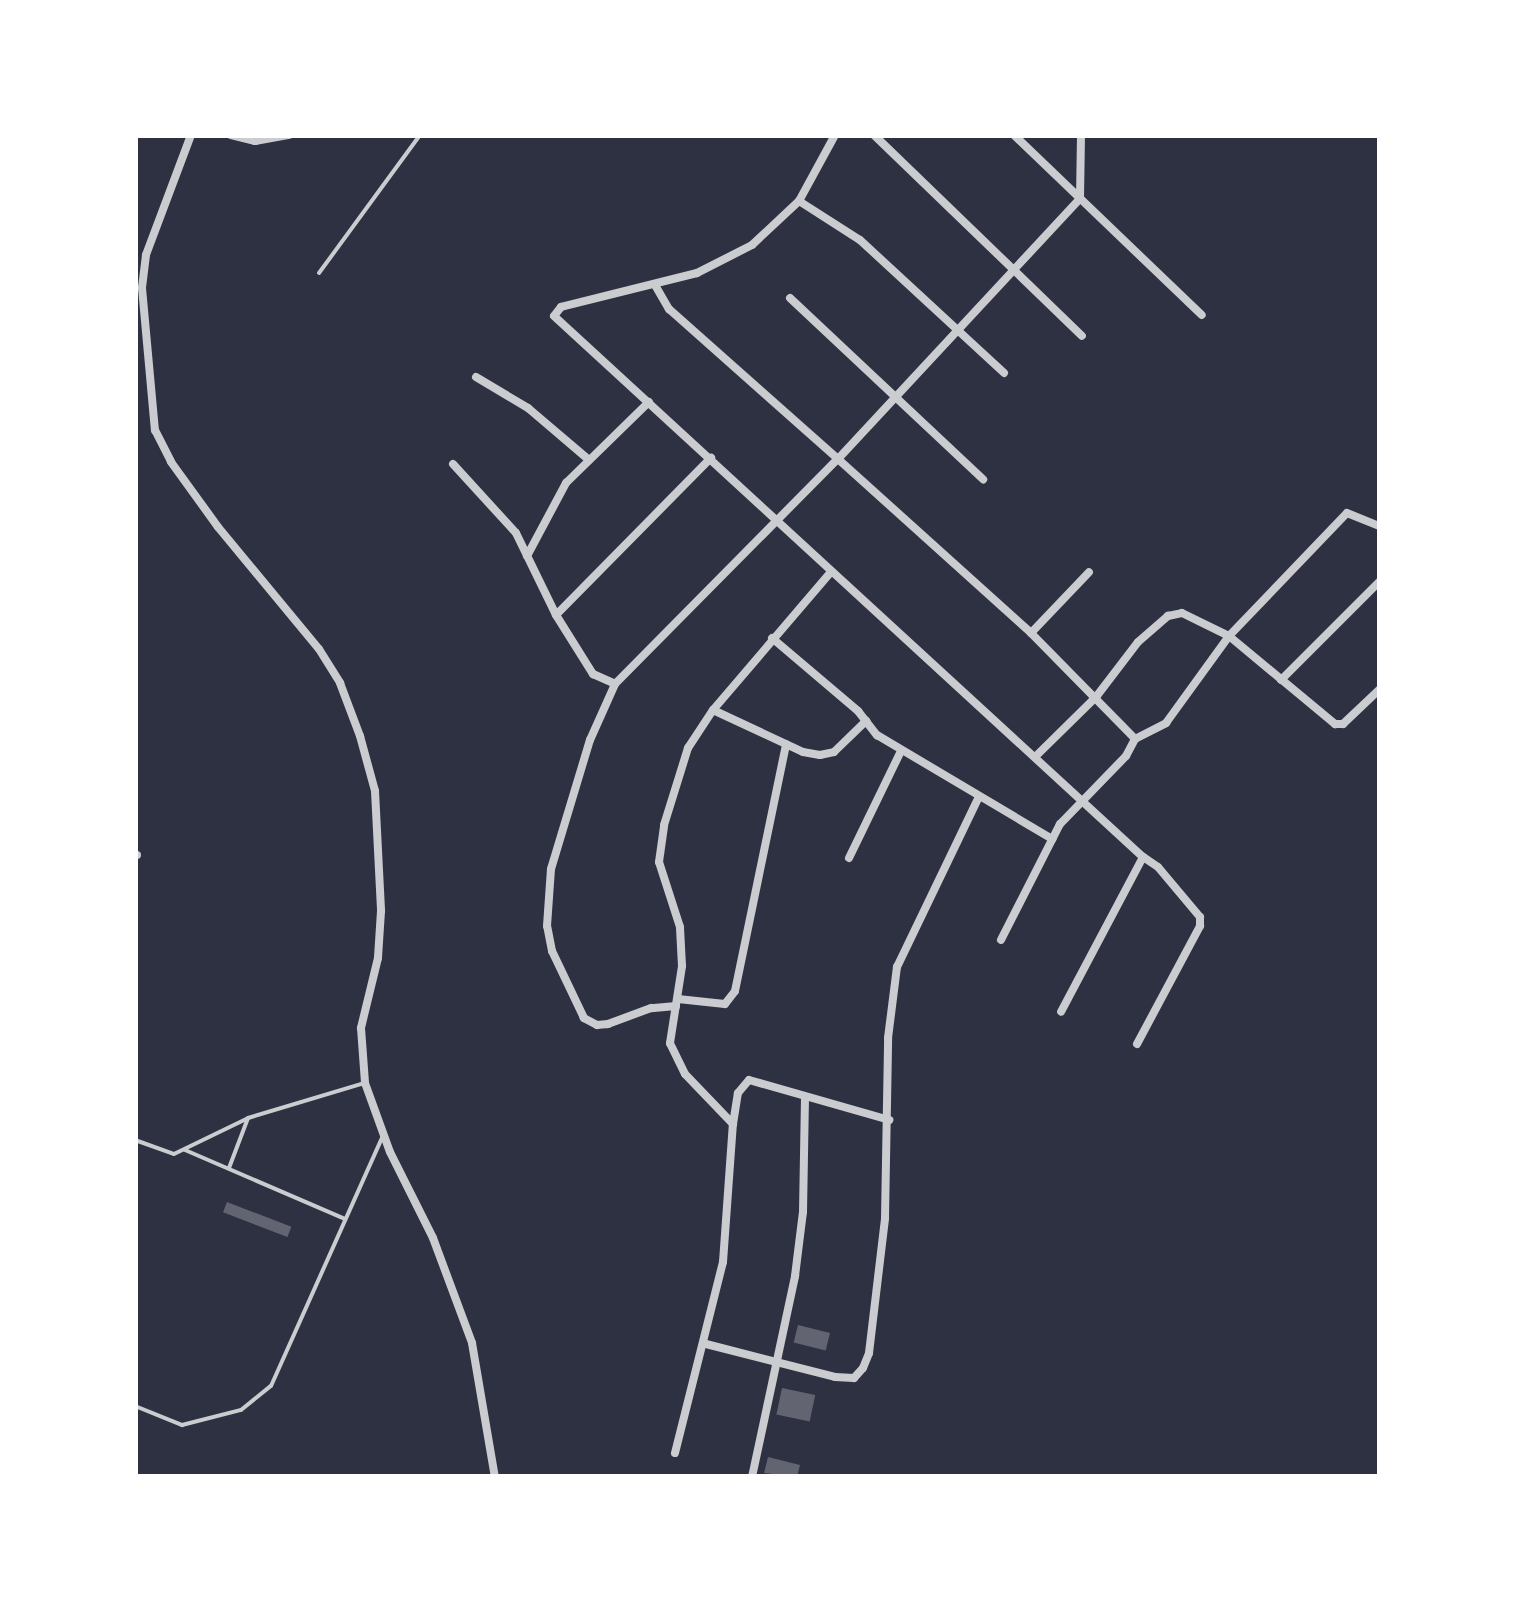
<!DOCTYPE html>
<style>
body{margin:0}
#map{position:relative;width:1515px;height:1612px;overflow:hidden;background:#2d3142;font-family:"Open Sans",sans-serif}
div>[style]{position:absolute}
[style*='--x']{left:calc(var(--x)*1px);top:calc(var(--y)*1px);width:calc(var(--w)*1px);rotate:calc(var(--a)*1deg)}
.building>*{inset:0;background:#626471;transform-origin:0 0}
.service>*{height:4px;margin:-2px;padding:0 2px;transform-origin:2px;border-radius:2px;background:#caccd0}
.minor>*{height:8px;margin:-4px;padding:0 4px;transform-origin:4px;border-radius:4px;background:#caccd0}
span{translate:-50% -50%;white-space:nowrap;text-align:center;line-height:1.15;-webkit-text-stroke:8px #fff;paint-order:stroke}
.frame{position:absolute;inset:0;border:138px solid #fff;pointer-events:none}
</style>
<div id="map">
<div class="building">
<div style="left:227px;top:1202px;width:69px;height:11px;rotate:21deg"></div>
<div style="left:798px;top:1325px;width:33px;height:18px;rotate:14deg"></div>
<div style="left:782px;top:1388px;width:34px;height:27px;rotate:12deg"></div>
<div style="clip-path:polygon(768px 1457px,800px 1465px,797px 1477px,764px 1473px)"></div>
</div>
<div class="service">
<div style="--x:319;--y:273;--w:171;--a:-53.8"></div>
<div style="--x:135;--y:1140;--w:41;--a:19.7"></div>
<div style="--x:174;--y:1154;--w:82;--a:-25.9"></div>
<div style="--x:248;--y:1118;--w:122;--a:-16.7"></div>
<div style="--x:185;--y:1150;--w:174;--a:23.3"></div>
<div style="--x:229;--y:1168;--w:53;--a:-69.2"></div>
<div style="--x:135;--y:1406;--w:51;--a:22"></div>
<div style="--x:182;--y:1425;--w:61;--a:-14.3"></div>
<div style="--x:241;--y:1410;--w:38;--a:-39"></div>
<div style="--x:271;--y:1386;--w:274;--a:-65.9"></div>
</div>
<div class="minor">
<div style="--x:191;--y:135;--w:128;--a:110.6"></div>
<div style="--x:146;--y:255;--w:33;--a:97"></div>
<div style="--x:142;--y:288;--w:143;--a:84.8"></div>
<div style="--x:155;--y:430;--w:36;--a:63"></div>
<div style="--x:171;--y:462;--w:80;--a:54.1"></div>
<div style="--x:218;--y:527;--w:158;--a:50.4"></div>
<div style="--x:319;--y:649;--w:40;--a:58"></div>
<div style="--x:340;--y:683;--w:57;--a:69.3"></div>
<div style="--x:360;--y:736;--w:57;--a:74.7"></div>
<div style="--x:375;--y:791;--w:120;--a:87.1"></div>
<div style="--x:381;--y:911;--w:47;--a:93.7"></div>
<div style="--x:378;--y:958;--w:72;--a:103.7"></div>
<div style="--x:361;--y:1028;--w:55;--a:85.8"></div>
<div style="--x:365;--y:1083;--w:73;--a:70.1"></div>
<div style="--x:390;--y:1152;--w:96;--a:63.4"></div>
<div style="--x:433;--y:1238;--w:112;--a:69.6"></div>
<div style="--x:472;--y:1343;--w:136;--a:80.3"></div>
<div style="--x:231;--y:135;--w:25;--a:14"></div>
<div style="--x:255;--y:141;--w:35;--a:-10"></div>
<div style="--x:835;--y:135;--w:75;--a:118.6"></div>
<div style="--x:799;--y:201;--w:64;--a:136.9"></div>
<div style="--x:752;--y:245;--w:62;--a:153"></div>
<div style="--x:697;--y:273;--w:140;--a:166"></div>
<div style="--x:561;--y:307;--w:11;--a:128"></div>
<div style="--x:554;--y:316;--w:800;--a:42.57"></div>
<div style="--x:1143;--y:857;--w:175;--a:117.9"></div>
<div style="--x:874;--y:135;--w:289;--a:44"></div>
<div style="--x:1014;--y:135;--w:260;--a:43.8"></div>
<div style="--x:799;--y:201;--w:72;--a:32.6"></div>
<div style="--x:860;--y:240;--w:196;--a:42.7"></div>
<div style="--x:655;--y:285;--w:28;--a:60"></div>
<div style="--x:669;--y:309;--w:226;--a:41.6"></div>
<div style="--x:838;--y:459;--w:355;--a:-47.1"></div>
<div style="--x:1080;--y:199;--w:64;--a:-89.1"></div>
<div style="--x:790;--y:298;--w:265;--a:43.2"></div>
<div style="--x:476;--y:377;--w:61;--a:30.8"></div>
<div style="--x:528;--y:408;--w:80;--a:40.4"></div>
<div style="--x:453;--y:464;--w:93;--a:47.6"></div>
<div style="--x:516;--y:533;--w:91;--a:64"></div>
<div style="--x:556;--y:615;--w:70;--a:57.9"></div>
<div style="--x:593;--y:674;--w:24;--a:24"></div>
<div style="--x:527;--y:556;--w:83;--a:-61.9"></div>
<div style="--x:566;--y:483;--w:116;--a:-44.3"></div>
<div style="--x:556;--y:615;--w:221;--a:-45.4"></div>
<div style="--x:1031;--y:633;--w:84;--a:-46.4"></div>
<div style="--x:772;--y:638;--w:113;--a:40.3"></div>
<div style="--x:858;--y:711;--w:31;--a:52"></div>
<div style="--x:877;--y:735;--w:204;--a:30.7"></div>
<div style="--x:1281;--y:680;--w:140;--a:-45"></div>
<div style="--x:713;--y:710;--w:99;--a:25"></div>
<div style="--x:803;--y:752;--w:17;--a:10"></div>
<div style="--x:820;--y:755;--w:14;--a:-12"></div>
<div style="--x:834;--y:752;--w:45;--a:-44.1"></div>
<div style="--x:1135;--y:739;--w:35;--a:-27"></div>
<div style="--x:1166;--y:723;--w:107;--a:-54.1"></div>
<div style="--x:1229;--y:636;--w:138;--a:39.7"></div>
<div style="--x:1335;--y:724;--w:8;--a:0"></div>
<div style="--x:1343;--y:724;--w:51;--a:-43.4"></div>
<div style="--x:1035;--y:757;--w:86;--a:-44.5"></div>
<div style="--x:1096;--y:697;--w:69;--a:-52.6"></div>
<div style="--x:1138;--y:642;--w:40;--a:-41"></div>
<div style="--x:1168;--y:616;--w:14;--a:-12"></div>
<div style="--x:1182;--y:613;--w:52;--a:26.1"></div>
<div style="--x:1229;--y:636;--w:170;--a:-46.2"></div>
<div style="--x:1347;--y:513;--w:35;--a:22"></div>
<div style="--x:135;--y:855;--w:2;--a:0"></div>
<div style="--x:849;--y:858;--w:119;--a:-64.1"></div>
<div style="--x:678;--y:999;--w:47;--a:6.1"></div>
<div style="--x:725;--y:1004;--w:16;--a:-52"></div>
<div style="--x:735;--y:991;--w:252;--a:-78.3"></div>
<div style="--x:676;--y:1006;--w:25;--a:175"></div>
<div style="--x:651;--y:1008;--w:46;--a:159.6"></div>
<div style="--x:608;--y:1024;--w:11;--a:175"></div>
<div style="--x:597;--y:1025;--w:15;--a:-152"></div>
<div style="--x:584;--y:1018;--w:74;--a:-115.5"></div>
<div style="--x:552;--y:951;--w:25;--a:-101"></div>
<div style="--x:547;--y:926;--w:57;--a:-86"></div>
<div style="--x:551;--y:869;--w:135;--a:-73.2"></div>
<div style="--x:590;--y:740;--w:61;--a:-65.9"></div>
<div style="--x:615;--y:684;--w:317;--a:-45.3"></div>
<div style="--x:838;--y:459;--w:260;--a:42"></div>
<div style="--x:1031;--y:633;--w:148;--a:45.5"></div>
<div style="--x:1135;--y:739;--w:19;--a:118"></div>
<div style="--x:1126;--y:756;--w:95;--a:134.1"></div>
<div style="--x:1060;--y:824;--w:130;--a:117"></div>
<div style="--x:1137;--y:1044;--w:134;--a:-61.9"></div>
<div style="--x:1200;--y:926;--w:9;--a:-90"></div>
<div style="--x:1200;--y:917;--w:65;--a:-130"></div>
<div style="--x:1158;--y:867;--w:18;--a:-146"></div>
<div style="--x:733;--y:1124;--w:31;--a:-81"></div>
<div style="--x:738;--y:1093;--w:17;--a:-50"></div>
<div style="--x:749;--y:1080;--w:146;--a:15.9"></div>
<div style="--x:706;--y:1344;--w:133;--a:14.3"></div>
<div style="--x:835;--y:1377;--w:19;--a:3"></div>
<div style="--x:854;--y:1378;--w:13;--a:-48"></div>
<div style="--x:863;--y:1368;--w:16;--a:-68"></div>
<div style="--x:869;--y:1353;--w:136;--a:-83.2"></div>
<div style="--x:885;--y:1218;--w:180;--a:-89"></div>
<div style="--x:888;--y:1038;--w:72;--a:-82.8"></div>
<div style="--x:897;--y:967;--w:187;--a:-64.3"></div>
<div style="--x:675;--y:1453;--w:197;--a:-75.9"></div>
<div style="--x:723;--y:1262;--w:138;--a:-85.9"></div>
<div style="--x:733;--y:1124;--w:69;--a:-133.8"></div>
<div style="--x:685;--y:1074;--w:34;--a:-116"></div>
<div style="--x:670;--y:1043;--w:78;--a:-81.1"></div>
<div style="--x:682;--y:966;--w:39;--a:-93"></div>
<div style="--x:680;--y:927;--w:68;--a:-107.9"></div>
<div style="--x:659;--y:862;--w:37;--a:-82"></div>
<div style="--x:664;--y:825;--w:81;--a:-72.7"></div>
<div style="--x:688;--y:748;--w:45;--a:-56.7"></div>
<div style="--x:713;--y:710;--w:182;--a:-49.5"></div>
<div style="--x:752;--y:1477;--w:206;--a:-77.9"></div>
<div style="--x:795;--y:1276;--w:64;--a:-82.9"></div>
<div style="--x:803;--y:1212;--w:114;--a:-89"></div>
</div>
<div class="frame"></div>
</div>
